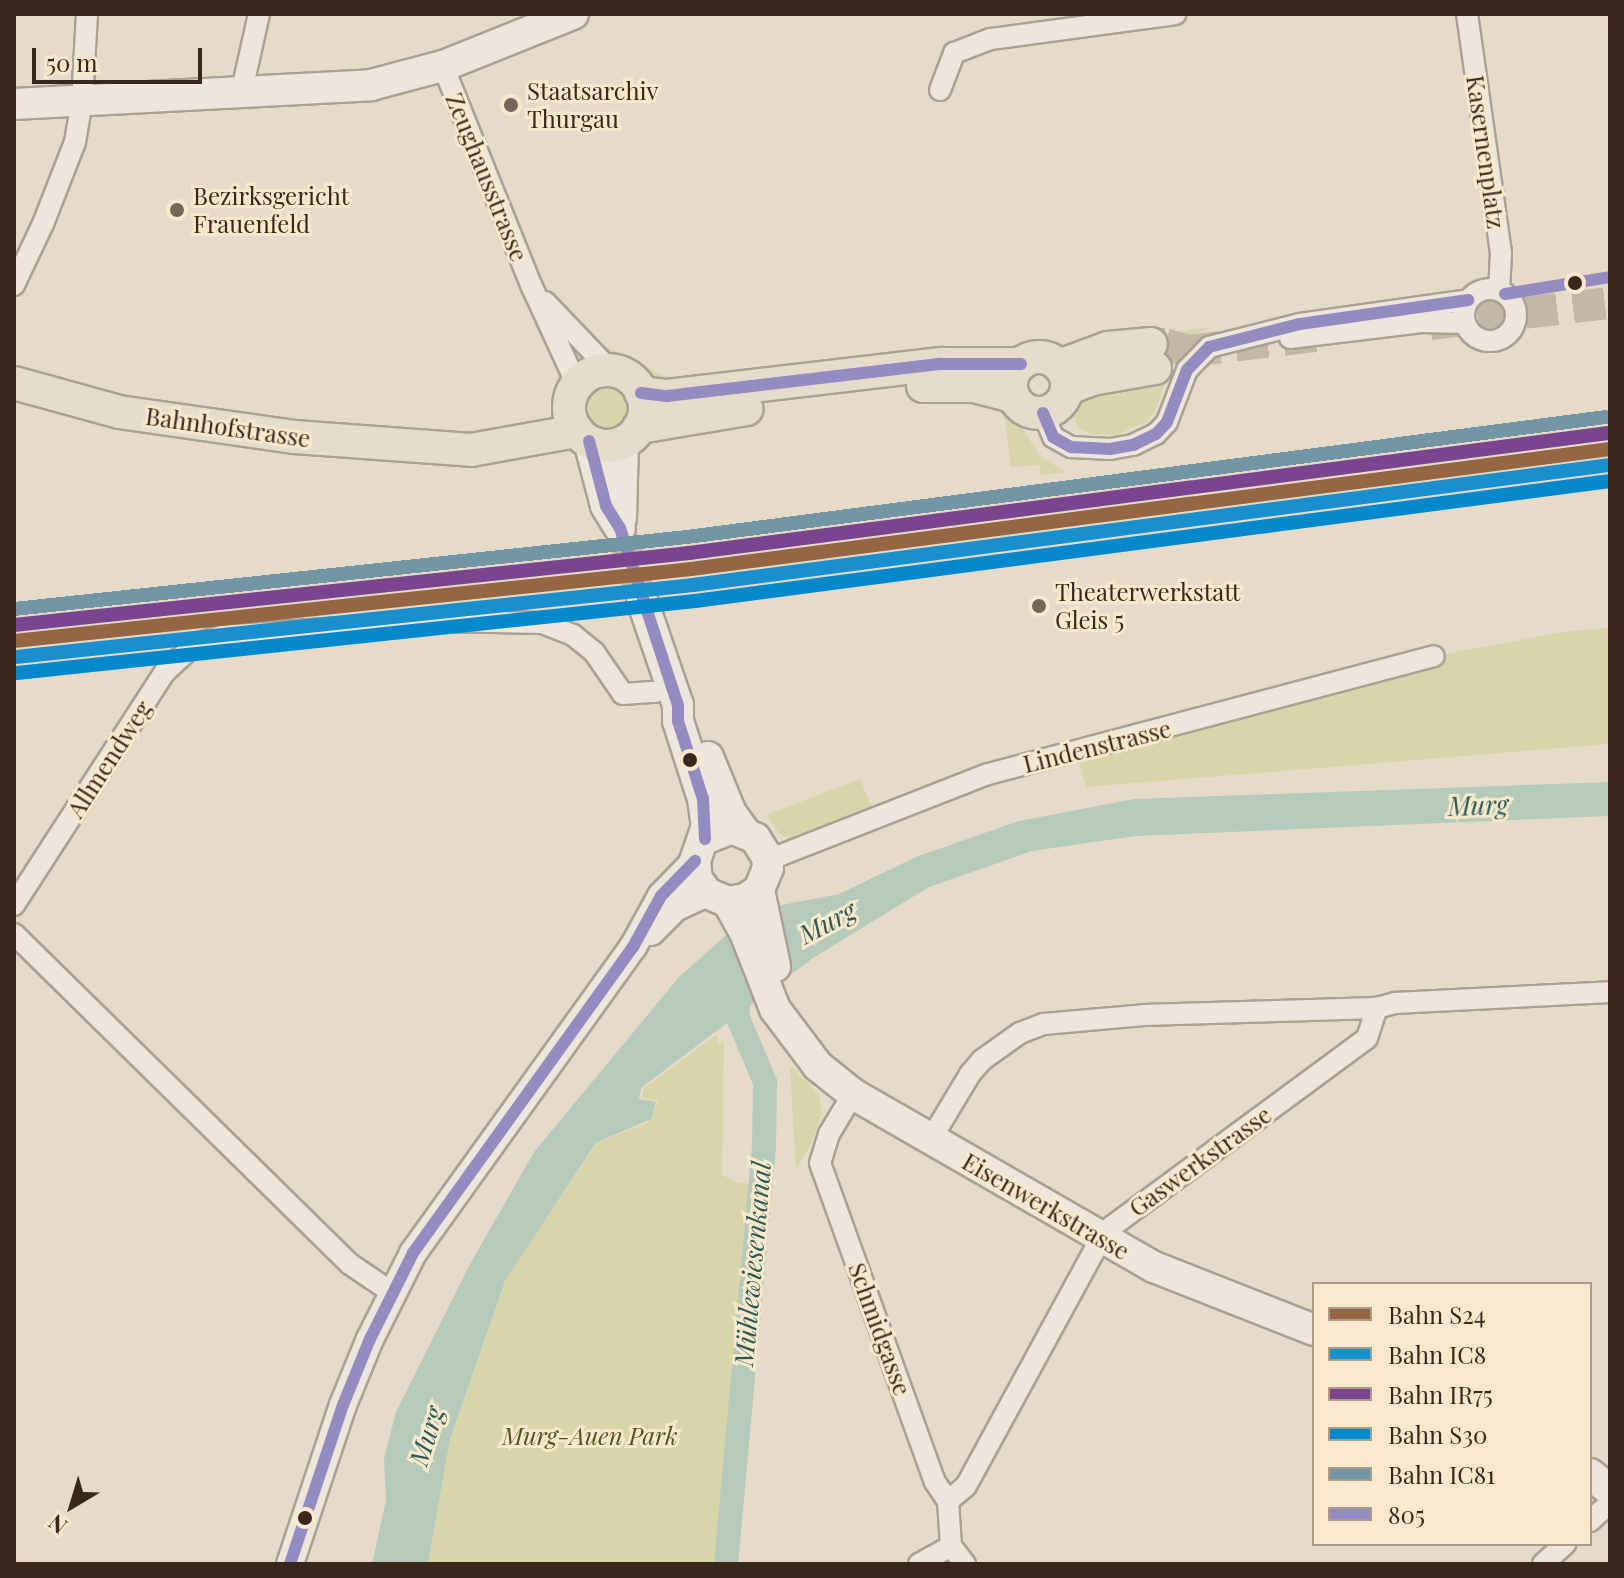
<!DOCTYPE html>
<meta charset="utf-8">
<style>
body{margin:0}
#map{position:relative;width:1624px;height:1578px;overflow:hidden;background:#e6dbc9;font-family:"Playfair Display",serif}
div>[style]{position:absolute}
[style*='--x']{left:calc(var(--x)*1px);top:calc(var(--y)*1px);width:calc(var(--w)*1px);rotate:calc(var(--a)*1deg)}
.green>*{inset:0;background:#d9d5aa}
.round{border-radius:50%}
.water>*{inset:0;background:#b6cabc}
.canal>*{height:24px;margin:-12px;padding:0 12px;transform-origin:12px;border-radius:12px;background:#b6cabc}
.secondary-tunnel>*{height:30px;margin-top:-15px;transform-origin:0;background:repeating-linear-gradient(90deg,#c3b7a6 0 30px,transparent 0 45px)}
.primary-tunnel>*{height:32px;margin-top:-16px;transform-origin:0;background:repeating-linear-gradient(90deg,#c3b7a6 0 32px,transparent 0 48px)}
.roads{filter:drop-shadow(2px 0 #aaa093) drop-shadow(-2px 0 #aaa093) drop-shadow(0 2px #aaa093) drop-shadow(0 -2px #aaa093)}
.minor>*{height:20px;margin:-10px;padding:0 10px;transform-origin:10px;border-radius:10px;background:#ede6dc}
.minor>.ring{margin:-10px;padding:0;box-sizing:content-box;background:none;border:20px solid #ede6dc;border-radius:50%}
.tertiary>*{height:26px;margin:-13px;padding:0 13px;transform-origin:13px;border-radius:13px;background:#ede6dc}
.secondary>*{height:30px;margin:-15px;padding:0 15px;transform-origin:15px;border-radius:15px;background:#ede6dc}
.primary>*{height:32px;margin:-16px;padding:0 16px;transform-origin:16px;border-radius:16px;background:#e5dccc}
.primary>.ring{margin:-16px;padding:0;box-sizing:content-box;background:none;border:32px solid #e5dccc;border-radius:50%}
.bus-1>*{height:12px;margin:-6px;padding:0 6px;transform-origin:6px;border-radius:6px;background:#948bc0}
.rail-1>*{height:14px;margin:-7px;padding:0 7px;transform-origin:7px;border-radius:7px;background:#946644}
.rail-2>*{height:14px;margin:-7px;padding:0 7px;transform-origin:7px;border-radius:7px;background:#1a8fce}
.rail-3>*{height:14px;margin:-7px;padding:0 7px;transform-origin:7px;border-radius:7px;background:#7a448f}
.rail-4>*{height:14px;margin:-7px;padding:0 7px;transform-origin:7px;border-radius:7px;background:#0588cc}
.rail-5>*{height:14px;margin:-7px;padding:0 7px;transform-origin:7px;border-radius:7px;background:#7396a7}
.dots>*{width:22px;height:22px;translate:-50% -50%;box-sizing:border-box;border:4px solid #f8e9cd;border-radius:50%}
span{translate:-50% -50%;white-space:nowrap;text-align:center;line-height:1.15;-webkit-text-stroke:6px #f8e9cd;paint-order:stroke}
.poi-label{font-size:24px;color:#39271b}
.left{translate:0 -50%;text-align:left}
.street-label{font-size:24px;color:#39271b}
.park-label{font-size:24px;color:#4d571f;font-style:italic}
.water-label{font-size:26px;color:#285a53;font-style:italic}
.frame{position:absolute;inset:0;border:16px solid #39271b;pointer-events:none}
.legend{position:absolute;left:1312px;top:1282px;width:280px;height:264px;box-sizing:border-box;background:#f8e9cd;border:2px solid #ac9b86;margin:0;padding:10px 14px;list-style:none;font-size:24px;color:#39271b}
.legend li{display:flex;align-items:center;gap:16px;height:40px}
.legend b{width:40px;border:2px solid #ac9b86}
.north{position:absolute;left:32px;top:1466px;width:80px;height:80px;-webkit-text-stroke:6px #f8e9cd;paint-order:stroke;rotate:218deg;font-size:22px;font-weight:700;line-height:32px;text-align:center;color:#39271b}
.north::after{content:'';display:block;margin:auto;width:28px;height:36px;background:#39271b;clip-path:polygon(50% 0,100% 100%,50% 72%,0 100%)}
.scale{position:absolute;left:32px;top:48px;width:170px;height:36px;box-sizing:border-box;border:4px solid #39271b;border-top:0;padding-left:10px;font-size:24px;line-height:28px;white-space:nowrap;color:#39271b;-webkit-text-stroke:6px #f8e9cd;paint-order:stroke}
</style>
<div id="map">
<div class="green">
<div style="clip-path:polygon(1215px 327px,1197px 333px,1174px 354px,1156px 410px,1146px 422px,1117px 435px,1091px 434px,1079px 428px,1073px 416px,1076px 402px,1102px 392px,1150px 335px)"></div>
<div style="clip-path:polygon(594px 340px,664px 376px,671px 387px,650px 381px,633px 366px,610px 356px)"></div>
<div class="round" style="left:587px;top:388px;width:40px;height:40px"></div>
<div style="clip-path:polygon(1003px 407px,1011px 412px,1041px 457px,1066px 472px,1041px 475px,1039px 465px,1011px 467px)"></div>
<div style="clip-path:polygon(1610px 628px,1610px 744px,1086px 787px,1076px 751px,1434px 656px,1569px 631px)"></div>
<div style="clip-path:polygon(860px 779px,874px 812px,791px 841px,780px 834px,766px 815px)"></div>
<div style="clip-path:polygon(717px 1034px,718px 1045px,724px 1040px,722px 1175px,739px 1183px,768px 1185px,761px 1216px,725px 1564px,428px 1564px,450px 1439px,505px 1281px,597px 1143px,649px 1122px,658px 1101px,642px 1097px,643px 1089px)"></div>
<div style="clip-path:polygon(793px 1068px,819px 1095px,822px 1112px,811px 1144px,796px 1169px,790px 1069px)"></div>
</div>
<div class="water">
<div style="clip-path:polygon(1610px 782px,1610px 816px,1135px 836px,1032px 851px,929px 887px,813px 958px,641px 1088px,639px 1099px,656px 1102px,651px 1119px,596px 1143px,505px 1281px,450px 1439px,428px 1564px,372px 1564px,386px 1500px,384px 1458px,396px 1412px,470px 1264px,534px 1152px,679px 977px,733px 929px,782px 905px,839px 894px,916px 857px,1019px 821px,1134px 799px)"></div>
</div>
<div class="canal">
<div style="--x:726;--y:1564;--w:420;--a:-84.8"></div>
<div style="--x:764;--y:1146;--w:64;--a:-89.1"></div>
<div style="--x:765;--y:1082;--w:69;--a:-112.9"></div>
<div style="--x:738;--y:1018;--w:32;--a:-90"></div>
</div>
<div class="secondary-tunnel">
<div style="--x:620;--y:528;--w:75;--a:73"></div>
</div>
<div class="primary-tunnel">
<div style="--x:1430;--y:324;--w:181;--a:-6.7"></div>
<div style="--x:1151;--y:344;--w:14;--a:0"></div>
<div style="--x:1165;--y:344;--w:24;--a:17"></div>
<div style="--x:1188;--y:351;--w:138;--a:-6.7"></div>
</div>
<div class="roads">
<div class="minor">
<div style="--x:1467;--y:14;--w:241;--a:81.9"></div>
<div style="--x:1501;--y:253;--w:37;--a:93"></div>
<div style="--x:443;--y:66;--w:238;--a:68.1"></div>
<div style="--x:532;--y:287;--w:108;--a:65.3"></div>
<div style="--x:242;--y:90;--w:78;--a:-77.4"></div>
<div style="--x:940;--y:90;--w:40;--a:-69"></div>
<div style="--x:954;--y:53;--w:40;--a:-21"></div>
<div style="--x:991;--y:39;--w:186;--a:-7.7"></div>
<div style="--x:14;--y:285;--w:68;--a:-64.6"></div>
<div style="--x:43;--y:224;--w:88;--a:-68.7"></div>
<div style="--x:75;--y:142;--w:42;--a:-80.3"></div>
<div style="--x:82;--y:101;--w:87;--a:-86.7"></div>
<div class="ring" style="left:1464px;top:289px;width:32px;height:32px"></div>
<div style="--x:545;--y:302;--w:94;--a:46.3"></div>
<div style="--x:1290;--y:338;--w:133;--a:-6.9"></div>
<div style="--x:1422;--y:322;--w:43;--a:1.3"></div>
<div style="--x:1043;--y:413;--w:26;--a:67"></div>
<div style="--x:1053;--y:437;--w:21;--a:29"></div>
<div style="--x:1071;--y:447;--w:39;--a:3"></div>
<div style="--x:1110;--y:449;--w:23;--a:-10"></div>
<div style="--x:1133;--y:445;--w:25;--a:-26"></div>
<div style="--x:1156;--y:434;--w:16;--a:-47"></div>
<div style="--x:1167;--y:422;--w:56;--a:-69"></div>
<div style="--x:1187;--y:370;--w:32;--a:-46"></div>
<div style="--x:1209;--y:347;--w:94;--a:-14.2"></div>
<div style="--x:1300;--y:324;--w:170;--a:-8.1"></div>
<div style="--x:767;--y:857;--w:14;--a:-8"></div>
<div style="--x:781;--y:855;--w:222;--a:-21.4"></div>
<div style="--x:988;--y:774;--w:461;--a:-14.8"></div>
<div style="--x:14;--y:905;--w:278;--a:-57.1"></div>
<div style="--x:165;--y:672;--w:40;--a:-43"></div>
<div style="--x:194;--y:645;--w:29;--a:-18"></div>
<div style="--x:222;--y:636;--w:221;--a:-3.9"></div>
<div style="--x:442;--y:621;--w:100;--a:1.1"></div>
<div style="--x:542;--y:623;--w:33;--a:21"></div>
<div style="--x:573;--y:635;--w:27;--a:39"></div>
<div style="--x:594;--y:652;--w:51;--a:55.4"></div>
<div style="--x:623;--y:694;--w:32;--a:-4"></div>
<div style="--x:655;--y:692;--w:17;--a:-21"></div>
<div style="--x:14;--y:934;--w:471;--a:44.5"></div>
<div style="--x:350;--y:1264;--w:50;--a:34.3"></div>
<div style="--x:853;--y:1094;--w:47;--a:121"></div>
<div style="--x:829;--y:1134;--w:30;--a:107"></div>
<div style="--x:820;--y:1163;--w:339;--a:70.2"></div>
<div style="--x:935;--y:1482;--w:23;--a:56"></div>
<div style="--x:948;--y:1501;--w:45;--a:86.2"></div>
<div style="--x:951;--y:1546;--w:23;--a:52"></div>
<div style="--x:931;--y:1139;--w:76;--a:-59"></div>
<div style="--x:970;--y:1074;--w:18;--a:-49"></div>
<div style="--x:982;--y:1060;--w:47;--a:-35.4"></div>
<div style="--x:1020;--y:1033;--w:26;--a:-21"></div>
<div style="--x:1044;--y:1024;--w:100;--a:-5.1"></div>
<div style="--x:1144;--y:1015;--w:233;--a:-1.7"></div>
<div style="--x:1377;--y:1008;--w:19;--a:-16"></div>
<div style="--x:1395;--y:1003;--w:215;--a:-2.9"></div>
<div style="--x:948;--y:1501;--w:23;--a:-40"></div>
<div style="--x:966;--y:1486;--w:282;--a:-61.4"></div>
<div style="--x:1101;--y:1238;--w:15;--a:-48"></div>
<div style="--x:1111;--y:1227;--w:318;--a:-36.4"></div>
<div style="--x:1367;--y:1038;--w:32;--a:-72"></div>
<div style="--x:1590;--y:1521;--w:27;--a:-42"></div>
<div style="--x:919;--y:1564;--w:37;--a:-29"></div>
<div style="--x:1543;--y:1564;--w:30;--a:-42"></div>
</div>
<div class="tertiary">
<div style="--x:651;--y:932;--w:34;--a:-45"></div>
<div style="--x:675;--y:908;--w:35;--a:-25"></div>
<div style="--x:290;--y:1564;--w:168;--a:-71.6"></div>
<div style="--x:343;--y:1405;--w:71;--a:-67.8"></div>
<div style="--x:370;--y:1339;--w:96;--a:-63.4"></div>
<div style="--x:413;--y:1253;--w:377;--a:-54.3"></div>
<div style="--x:633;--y:947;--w:58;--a:-61.2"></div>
<div style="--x:661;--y:896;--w:49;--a:-45.8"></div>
</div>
<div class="secondary">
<div style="--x:14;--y:104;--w:358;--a:-3"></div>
<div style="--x:371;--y:85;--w:74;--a:-14.8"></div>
<div style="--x:443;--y:66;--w:140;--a:-21.8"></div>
<div style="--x:589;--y:441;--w:67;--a:75.3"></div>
<div style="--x:606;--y:506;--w:26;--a:58"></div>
<div style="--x:621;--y:518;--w:76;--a:-88.5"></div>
<div style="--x:642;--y:600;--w:111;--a:71.1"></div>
<div style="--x:678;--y:705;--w:16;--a:90"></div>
<div style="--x:678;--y:721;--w:82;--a:72.2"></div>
<div style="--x:703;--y:799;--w:27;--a:82"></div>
<div style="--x:707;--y:826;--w:37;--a:109"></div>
<div style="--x:695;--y:861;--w:18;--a:84"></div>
<div style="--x:697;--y:879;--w:17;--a:54"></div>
<div style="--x:707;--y:893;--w:23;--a:23"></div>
<div style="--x:728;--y:902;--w:17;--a:-10"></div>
<div style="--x:745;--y:899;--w:17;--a:-33"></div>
<div style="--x:759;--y:890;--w:24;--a:-68"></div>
<div style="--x:768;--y:868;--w:11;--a:-95"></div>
<div style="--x:767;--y:857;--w:22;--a:-122"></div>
<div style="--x:755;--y:838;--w:25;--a:-157"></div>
<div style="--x:732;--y:828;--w:29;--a:158"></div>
<div style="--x:708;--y:757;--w:61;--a:67.7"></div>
<div style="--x:731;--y:813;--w:22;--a:54"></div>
<div style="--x:759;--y:890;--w:78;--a:78.1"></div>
<div style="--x:728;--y:902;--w:38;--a:61"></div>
<div style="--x:746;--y:935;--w:79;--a:68.6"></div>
<div style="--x:775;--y:1009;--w:71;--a:53"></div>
<div style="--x:818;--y:1066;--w:45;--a:38.7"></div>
<div style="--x:853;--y:1094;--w:347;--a:29.9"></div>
<div style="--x:1154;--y:1267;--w:172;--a:21.5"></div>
<div style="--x:1590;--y:1474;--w:26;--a:39"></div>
</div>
<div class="primary">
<div class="ring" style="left:1011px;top:357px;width:24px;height:24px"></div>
<div style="--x:1059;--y:366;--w:52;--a:-20.2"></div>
<div style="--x:1108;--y:348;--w:43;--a:-5.3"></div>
<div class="ring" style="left:569px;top:370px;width:44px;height:44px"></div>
<div style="--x:14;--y:383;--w:109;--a:15.4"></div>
<div style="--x:119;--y:412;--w:178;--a:8.1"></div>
<div style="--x:295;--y:437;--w:176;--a:4.2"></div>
<div style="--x:471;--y:450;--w:108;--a:-10.2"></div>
<div style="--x:923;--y:386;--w:51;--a:0"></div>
<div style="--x:974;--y:386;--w:40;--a:14.4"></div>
<div style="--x:1067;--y:389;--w:27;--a:-22"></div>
<div style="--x:1092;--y:379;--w:64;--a:-9.9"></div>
<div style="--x:641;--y:393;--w:26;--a:7"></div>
<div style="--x:667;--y:396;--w:276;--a:-6.7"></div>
<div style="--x:941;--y:364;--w:80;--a:0"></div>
<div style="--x:639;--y:427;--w:109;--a:-9.5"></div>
</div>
</div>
<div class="bus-1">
<div style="--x:1505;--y:294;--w:106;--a:-9.2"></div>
<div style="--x:641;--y:393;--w:26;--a:7"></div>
<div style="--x:667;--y:396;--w:276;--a:-6.7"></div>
<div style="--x:941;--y:364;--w:80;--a:0"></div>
<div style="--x:1043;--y:413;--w:26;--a:67"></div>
<div style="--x:1053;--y:437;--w:21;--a:29"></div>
<div style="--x:1071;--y:447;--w:39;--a:3"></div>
<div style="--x:1110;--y:449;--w:23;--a:-10"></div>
<div style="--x:1133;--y:445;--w:25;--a:-26"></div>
<div style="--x:1156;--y:434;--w:16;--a:-47"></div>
<div style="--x:1167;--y:422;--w:56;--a:-69"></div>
<div style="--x:1187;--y:370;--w:32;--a:-46"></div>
<div style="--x:1209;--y:347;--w:94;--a:-14.2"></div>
<div style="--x:1300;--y:324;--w:170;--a:-8.1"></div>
<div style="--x:589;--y:441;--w:67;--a:75.3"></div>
<div style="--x:606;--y:506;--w:26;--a:58"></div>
<div style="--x:620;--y:528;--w:186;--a:71.9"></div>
<div style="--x:678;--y:705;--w:16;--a:90"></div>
<div style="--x:678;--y:721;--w:82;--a:72.2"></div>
<div style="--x:703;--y:799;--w:40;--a:87.1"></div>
<div style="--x:290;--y:1564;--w:168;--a:-71.6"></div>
<div style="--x:343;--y:1405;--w:71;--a:-67.8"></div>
<div style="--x:370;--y:1339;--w:96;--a:-63.4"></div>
<div style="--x:413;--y:1253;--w:377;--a:-54.3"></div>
<div style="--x:633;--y:947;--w:58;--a:-61.2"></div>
<div style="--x:661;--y:896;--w:49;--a:-45.8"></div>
</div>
<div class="rail-1">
<div style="--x:14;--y:641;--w:681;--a:-6.07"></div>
<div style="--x:691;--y:569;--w:927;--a:-7.44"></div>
</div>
<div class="rail-2">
<div style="--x:16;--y:657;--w:681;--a:-6.07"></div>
<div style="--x:693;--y:585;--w:925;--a:-7.46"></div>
</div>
<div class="rail-3">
<div style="--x:14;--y:625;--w:679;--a:-6.09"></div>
<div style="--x:689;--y:553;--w:927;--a:-7.44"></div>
</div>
<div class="rail-4">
<div style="--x:17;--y:673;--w:682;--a:-6.06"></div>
<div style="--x:695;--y:601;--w:923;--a:-7.47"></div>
</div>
<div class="rail-5">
<div style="--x:14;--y:609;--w:677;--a:-6.11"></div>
<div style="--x:687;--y:537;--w:927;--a:-7.44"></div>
</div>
<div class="dots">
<div style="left:511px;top:105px;background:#766658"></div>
<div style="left:177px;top:210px;background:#766658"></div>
<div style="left:1575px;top:283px;background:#39271b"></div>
<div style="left:1039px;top:606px;background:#766658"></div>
<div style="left:690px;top:760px;background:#39271b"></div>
<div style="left:305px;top:1518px;background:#39271b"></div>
</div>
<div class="poi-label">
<span class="left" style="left:527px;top:105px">Staatsarchiv<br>Thurgau</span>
<span class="left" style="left:193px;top:210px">Bezirksgericht<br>Frauenfeld</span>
<span class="left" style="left:1055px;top:606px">Theaterwerkstatt<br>Gleis 5</span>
</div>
<div class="street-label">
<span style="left:1486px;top:152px;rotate:82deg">Kasernenplatz</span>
<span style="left:487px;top:177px;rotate:68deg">Zeughausstrasse</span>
<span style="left:228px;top:427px;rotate:8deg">Bahnhofstrasse</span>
<span style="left:1097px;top:746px;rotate:-14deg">Lindenstrasse</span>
<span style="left:109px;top:759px;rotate:-57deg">Allmendweg</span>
<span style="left:1200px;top:1161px;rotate:-36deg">Gaswerkstrasse</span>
<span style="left:1046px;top:1206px;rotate:30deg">Eisenwerkstrasse</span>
<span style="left:880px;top:1329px;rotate:70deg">Schmidgasse</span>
</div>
<div class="park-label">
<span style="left:590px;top:1436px">Murg-Auen Park</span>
</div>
<div class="water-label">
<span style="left:1478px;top:805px;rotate:-2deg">Murg</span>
<span style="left:827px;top:922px;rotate:-28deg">Murg</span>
<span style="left:752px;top:1264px;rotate:-85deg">Mühlewiesenkanal</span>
<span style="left:426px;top:1436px;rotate:-73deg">Murg</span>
</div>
<div class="frame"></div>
<ul class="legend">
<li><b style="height:10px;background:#946644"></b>Bahn S24</li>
<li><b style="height:10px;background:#1a8fce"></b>Bahn IC8</li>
<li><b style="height:10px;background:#7a448f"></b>Bahn IR75</li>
<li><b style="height:10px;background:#0588cc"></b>Bahn S30</li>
<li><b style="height:10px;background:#7396a7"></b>Bahn IC81</li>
<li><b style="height:10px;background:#948bc0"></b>805</li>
</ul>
<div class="north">N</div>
<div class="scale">50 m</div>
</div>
